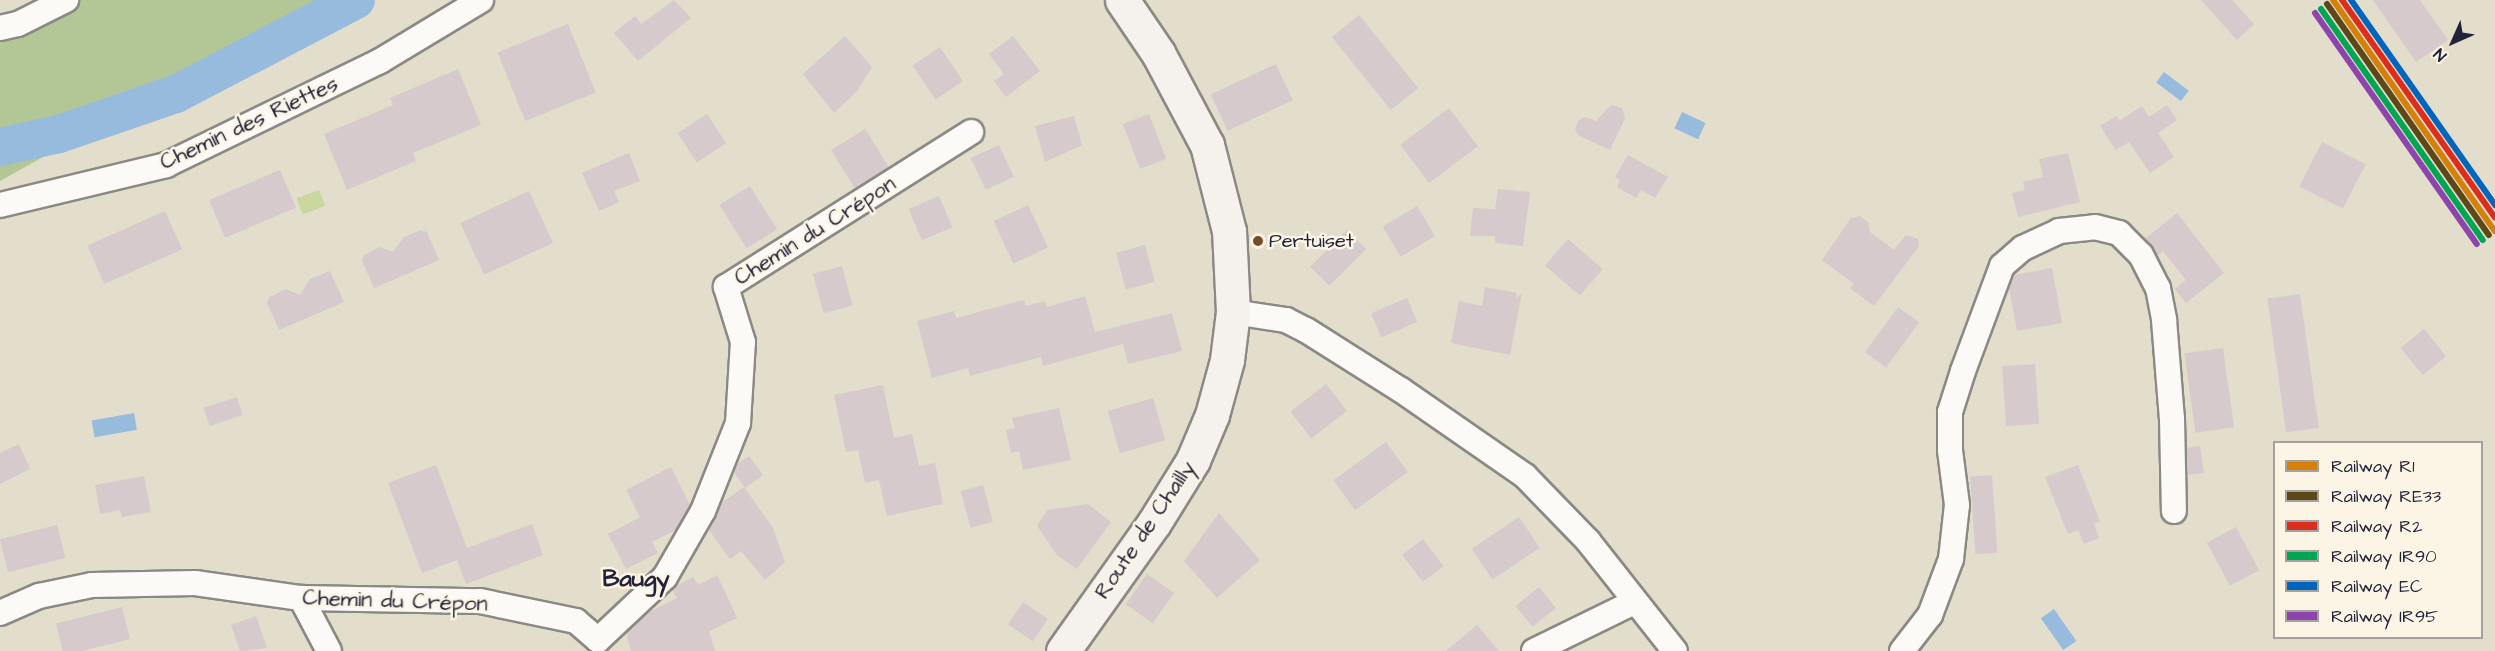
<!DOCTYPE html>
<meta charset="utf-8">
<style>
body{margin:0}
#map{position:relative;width:2495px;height:651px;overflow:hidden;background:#e3ddcb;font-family:"Architects Daughter",sans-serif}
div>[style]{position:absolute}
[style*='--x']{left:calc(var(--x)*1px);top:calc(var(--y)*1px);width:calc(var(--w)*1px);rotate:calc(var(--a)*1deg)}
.green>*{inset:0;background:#c8d79e;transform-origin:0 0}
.forest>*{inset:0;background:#b3c695}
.water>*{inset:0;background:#97bbdd;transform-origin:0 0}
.river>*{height:38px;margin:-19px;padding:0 19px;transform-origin:19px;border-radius:19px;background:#97bbdd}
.building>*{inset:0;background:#d6cacc;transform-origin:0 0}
.roads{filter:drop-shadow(2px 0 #8c8984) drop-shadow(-2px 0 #8c8984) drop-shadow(0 2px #8c8984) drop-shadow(0 -2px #8c8984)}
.street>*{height:24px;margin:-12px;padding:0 12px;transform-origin:12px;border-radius:12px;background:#fbfaf7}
.secondary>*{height:33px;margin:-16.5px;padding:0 16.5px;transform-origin:16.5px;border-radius:16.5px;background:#f5f1ec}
.rail-1>*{height:6px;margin:-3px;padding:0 3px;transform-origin:3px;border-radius:3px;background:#d48009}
.rail-2>*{height:6px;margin:-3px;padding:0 3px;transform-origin:3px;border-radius:3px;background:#5f4817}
.rail-3>*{height:6px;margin:-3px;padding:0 3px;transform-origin:3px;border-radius:3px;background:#dd2e1d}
.rail-4>*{height:6px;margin:-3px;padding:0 3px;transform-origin:3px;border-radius:3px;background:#00a651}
.rail-5>*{height:6px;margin:-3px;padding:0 3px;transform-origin:3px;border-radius:3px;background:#0065bd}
.rail-6>*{height:6px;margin:-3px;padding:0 3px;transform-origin:3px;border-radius:3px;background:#8e44ad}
.dots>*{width:16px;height:16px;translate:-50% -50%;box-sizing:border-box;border:3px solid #fcf5e5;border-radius:50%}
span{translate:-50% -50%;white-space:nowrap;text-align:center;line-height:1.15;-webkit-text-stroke:5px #fcf5e5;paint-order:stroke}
.bus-label{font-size:20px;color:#22223b}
.left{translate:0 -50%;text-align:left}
.street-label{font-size:22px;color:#22223b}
.neighbourhood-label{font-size:24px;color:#22223b;font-weight:700}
.legend{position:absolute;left:2273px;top:441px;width:210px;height:198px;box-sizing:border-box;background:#fcf5e5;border:2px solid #a5a1a1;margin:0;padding:8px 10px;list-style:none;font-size:18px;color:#22223b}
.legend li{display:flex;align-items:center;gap:12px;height:30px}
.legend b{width:30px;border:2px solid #a5a1a1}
.north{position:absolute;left:2423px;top:12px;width:60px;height:60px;-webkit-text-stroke:4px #fcf5e5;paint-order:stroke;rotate:225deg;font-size:16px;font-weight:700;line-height:24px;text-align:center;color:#22223b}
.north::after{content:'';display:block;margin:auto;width:21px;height:27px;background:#22223b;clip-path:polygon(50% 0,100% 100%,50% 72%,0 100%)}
</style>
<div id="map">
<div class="green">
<div style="left:319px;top:190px;width:17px;height:24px;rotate:69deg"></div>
</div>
<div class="forest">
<div style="clip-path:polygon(64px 0,343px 0,317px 28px,192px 74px,0 181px,0 40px,10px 40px)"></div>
</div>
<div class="water">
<div style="left:2164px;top:72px;width:31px;height:13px;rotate:37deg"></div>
<div style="left:1682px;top:112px;width:26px;height:18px;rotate:25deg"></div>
<div style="left:134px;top:413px;width:17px;height:43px;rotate:80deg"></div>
<div style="left:2054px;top:609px;width:39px;height:16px;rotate:55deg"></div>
</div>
<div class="river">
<div style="--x:0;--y:147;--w:60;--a:-12.4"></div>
<div style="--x:59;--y:134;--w:124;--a:-18.9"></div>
<div style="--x:176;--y:94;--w:203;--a:-27.6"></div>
</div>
<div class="building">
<div style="clip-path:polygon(674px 0,691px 18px,638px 61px,614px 33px,635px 16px,641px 24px)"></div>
<div style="clip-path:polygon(2201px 0,2232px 0,2254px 24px,2237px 40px)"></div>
<div style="clip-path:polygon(2373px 0,2420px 0,2448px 40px,2416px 62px)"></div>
<div style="left:1359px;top:15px;width:94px;height:35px;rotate:51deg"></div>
<div style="left:568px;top:24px;width:74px;height:76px;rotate:68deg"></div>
<div style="clip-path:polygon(845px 36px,872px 67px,857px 91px,834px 113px,803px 74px)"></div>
<div style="clip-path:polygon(1013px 36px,1040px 71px,1006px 97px,994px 81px,1004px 74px,989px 54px)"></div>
<div style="left:940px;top:47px;width:41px;height:33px;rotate:56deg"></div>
<div style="left:1276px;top:64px;width:40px;height:72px;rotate:65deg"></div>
<div style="clip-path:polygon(458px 69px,481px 125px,413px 153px,416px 161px,347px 190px,324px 134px,393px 105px,390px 98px)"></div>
<div style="clip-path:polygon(1611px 105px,1622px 108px,1625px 118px,1610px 150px,1578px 135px,1575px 129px,1579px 120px,1585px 117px,1596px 121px)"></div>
<div style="clip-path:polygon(2167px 105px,2177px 120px,2158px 133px,2174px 157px,2150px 173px,2129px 142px,2116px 150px,2100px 126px,2116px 116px,2119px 121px,2142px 106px,2149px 117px)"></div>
<div style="left:1449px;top:108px;width:48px;height:61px;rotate:53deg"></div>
<div style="left:707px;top:114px;width:35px;height:35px;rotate:57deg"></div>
<div style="left:1149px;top:114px;width:48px;height:28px;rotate:69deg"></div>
<div style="clip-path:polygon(1074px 116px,1082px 145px,1045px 162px,1035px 126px)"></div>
<div style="left:865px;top:129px;width:45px;height:40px;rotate:58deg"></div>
<div style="left:2322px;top:142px;width:49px;height:50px;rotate:27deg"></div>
<div style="left:999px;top:145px;width:35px;height:31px;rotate:65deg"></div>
<div style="clip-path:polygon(629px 153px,640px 181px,614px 191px,619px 202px,599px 211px,582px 173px)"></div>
<div style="clip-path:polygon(2068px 153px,2080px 202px,2018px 217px,2012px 193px,2025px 190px,2023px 182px,2043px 177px,2039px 159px)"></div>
<div style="clip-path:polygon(1628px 155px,1668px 177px,1655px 198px,1641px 190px,1636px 198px,1617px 187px,1620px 180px,1615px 177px)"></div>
<div style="left:280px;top:170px;width:41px;height:77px;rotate:67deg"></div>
<div style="left:750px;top:186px;width:51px;height:36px;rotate:58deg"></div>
<div style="clip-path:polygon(1498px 189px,1530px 192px,1523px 246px,1495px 243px,1495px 236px,1470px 236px,1473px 208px,1495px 209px)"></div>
<div style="left:529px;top:191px;width:57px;height:76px;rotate:65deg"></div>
<div style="left:939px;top:196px;width:34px;height:33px;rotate:67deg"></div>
<div style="left:1028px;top:205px;width:47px;height:38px;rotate:65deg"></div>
<div style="left:1417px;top:206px;width:35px;height:40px;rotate:59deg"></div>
<div style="left:165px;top:211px;width:42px;height:85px;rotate:66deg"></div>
<div style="clip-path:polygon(2177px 213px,2224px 273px,2186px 303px,2175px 289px,2186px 280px,2163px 251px,2157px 256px,2145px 239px)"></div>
<div style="clip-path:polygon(1860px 216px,1868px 222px,1870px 232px,1894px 250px,1906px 235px,1918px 239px,1919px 246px,1874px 306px,1850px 288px,1854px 284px,1822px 260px,1851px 218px)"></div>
<div style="clip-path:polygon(421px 230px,427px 232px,439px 260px,374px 288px,362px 261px,364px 255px,380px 247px,393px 252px,404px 237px)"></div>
<div style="left:1347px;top:230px;width:27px;height:52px;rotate:45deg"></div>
<div style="left:1568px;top:239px;width:46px;height:35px;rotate:41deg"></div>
<div style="left:1145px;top:245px;width:38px;height:30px;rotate:75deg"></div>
<div style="left:842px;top:266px;width:41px;height:30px;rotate:75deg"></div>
<div style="clip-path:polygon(2052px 268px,2062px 323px,2017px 331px,2009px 288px,2014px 275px)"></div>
<div style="clip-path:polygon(330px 271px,344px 302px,279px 330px,267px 303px,270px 297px,286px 289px,300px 295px,310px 279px)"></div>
<div style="clip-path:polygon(1485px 287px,1517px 293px,1516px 299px,1522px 293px,1510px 355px,1451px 343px,1459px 301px,1482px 306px)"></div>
<div style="left:2300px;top:294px;width:135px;height:33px;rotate:82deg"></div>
<div style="clip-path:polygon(1085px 296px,1095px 332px,1172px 313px,1182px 351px,1128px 364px,1123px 344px,1043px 366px,1041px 357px,970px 376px,968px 368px,932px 378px,917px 321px,954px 311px,956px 318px,1024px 300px,1026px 306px,1045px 301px,1047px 307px)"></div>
<div style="left:1407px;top:298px;width:26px;height:39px;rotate:67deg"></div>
<div style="left:1898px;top:307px;width:26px;height:56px;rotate:36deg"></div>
<div style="left:2424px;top:329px;width:35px;height:30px;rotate:51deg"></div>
<div style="left:2223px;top:348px;width:80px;height:39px;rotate:82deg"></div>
<div style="left:2035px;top:364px;width:60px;height:33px;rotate:86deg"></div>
<div style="left:1326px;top:384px;width:34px;height:45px;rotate:52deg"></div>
<div style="clip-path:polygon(883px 385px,894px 438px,912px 434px,919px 466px,935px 463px,943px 504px,887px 516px,879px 480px,865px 483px,858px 450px,846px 452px,834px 395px)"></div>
<div style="left:237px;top:397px;width:19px;height:35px;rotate:72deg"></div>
<div style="left:1153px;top:398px;width:44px;height:47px;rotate:74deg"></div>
<div style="clip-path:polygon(1059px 408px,1071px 460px,1023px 470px,1019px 451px,1011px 453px,1006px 430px,1015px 428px,1012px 418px)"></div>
<div style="left:1386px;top:442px;width:37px;height:65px;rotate:54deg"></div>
<div style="clip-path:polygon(19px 444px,30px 469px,0 484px,0 453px)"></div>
<div style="clip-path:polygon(2200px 446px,2204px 473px,2187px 475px,2187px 448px)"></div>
<div style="clip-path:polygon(749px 456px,763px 475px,745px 488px,734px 472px,737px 464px)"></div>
<div style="clip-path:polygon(436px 465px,467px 548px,532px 524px,543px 555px,466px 584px,457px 560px,422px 573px,388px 483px)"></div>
<div style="clip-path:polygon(2078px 465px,2100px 522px,2094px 523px,2099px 538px,2084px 544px,2078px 530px,2068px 534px,2045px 477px)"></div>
<div style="clip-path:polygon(671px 467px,690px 505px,676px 530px,652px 542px,658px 553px,626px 569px,608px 534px,640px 517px,626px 490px)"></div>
<div style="left:1992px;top:475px;width:78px;height:22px;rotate:86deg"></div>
<div style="clip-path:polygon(144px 476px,151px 512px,122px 517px,120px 510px,100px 514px,95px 485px)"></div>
<div style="left:983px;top:485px;width:38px;height:23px;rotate:75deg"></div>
<div style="clip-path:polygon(744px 487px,773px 528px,785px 562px,765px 580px,741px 551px,730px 559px,709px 530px,721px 503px)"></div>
<div style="clip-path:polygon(1088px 504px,1111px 522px,1077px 569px,1057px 555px,1037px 526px,1047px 510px)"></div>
<div style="clip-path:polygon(1219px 513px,1260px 560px,1217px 598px,1184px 561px)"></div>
<div style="left:1519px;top:517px;width:37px;height:57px;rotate:56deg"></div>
<div style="left:57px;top:525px;width:34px;height:59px;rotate:76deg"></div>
<div style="left:2236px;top:527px;width:49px;height:33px;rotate:62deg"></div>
<div style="left:1423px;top:539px;width:34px;height:26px;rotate:53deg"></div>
<div style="left:1147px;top:574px;width:33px;height:37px;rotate:35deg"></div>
<div style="clip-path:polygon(717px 575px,737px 618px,709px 631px,715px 651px,631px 651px,626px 633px,649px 612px,677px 598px,672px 590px,676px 586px,693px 577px,698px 585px)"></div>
<div style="left:1539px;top:587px;width:27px;height:30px;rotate:51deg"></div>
<div style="left:1023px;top:602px;width:30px;height:27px;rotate:34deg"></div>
<div style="left:122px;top:607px;width:33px;height:68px;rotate:76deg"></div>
<div style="clip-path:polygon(256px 616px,267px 648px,240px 651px,231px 625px)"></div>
<div style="clip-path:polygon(1477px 625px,1499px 651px,1446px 651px)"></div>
</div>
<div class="roads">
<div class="street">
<div style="--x:0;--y:28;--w:18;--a:-13"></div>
<div style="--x:18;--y:24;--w:54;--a:-26.6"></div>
<div style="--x:0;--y:205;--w:171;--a:-13.5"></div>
<div style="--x:166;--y:165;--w:238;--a:-25.9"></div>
<div style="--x:380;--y:61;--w:118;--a:-31.1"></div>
<div style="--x:1233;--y:312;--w:54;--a:8.6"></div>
<div style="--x:1286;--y:320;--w:22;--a:27"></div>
<div style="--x:1306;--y:330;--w:112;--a:32.3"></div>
<div style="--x:1401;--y:390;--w:151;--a:34.7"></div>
<div style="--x:1525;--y:476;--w:91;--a:45.9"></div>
<div style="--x:1588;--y:541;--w:140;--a:51.7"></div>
<div style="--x:301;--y:598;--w:60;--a:62.2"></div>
<div style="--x:0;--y:613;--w:43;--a:-23.6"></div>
<div style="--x:39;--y:596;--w:54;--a:-11.7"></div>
<div style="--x:92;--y:585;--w:103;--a:-1.1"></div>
<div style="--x:195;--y:583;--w:107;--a:8.1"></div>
<div style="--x:301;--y:598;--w:179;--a:1"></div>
<div style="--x:480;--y:601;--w:98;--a:11.8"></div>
<div style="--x:576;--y:621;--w:29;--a:41"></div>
<div style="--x:598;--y:640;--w:92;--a:-43.2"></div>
<div style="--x:665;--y:577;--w:76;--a:-60.1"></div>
<div style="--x:703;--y:511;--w:95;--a:-68.3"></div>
<div style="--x:738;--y:423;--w:81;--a:-86.5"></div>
<div style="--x:743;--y:342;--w:58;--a:-107.2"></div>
<div style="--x:726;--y:287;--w:290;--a:-32.3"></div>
<div style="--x:1534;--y:651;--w:111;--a:-26.1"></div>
<div style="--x:1902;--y:651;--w:46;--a:-52.1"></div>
<div style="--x:1930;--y:615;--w:60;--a:-69.4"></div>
<div style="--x:1951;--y:559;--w:54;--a:-83.7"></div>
<div style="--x:1957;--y:505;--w:55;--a:-97.3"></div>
<div style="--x:1950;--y:450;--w:38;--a:-90"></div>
<div style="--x:1950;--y:412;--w:43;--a:-72.4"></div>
<div style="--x:1963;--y:371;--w:112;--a:-69.6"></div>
<div style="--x:2002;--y:266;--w:28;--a:-41"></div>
<div style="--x:2023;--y:248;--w:40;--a:-25"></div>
<div style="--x:2059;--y:231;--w:36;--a:-6"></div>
<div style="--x:2095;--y:227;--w:25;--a:14"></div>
<div style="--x:2119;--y:233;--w:31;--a:45"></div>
<div style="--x:2141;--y:255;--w:37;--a:63"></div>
<div style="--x:2158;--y:288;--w:33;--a:79"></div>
<div style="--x:2164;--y:320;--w:99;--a:85.4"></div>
<div style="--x:2172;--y:419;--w:92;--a:88.8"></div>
</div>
<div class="secondary">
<div style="--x:1063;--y:651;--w:157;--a:-54.6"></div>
<div style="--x:1154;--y:523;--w:74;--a:-58.2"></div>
<div style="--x:1193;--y:460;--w:49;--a:-67.1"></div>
<div style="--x:1212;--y:415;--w:57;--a:-74.7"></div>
<div style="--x:1227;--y:360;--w:48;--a:-82.9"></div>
<div style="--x:1233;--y:312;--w:81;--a:-92.8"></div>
<div style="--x:1229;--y:231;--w:89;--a:-104.3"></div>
<div style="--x:1207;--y:145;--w:104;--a:-118"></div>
<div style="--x:1158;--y:53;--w:64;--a:-124.2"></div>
</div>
</div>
<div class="rail-1">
<div style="--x:2333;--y:0;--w:282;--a:55"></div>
</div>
<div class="rail-2">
<div style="--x:2327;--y:4;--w:282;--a:55"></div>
</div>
<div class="rail-3">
<div style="--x:2342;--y:0;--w:266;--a:54.9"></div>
</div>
<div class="rail-4">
<div style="--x:2321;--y:9;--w:282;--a:55"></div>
</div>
<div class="rail-5">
<div style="--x:2351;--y:0;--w:251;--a:54.9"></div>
</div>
<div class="rail-6">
<div style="--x:2315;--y:13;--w:282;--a:55"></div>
</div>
<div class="dots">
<div style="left:1258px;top:241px;background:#7a4b2a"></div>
</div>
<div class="bus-label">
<span class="left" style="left:1269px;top:241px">Pertuiset</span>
</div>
<div class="street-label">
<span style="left:249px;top:123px;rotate:-25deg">Chemin des Riettes</span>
<span style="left:815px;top:231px;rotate:-32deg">Chemin du Crépon</span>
<span style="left:1145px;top:530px;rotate:-56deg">Route de Chailly</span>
<span style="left:395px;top:601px;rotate:2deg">Chemin du Crépon</span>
</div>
<div class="neighbourhood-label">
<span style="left:636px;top:580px">Baugy</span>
</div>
<ul class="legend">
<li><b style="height:8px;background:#d48009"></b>Railway R1</li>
<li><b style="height:8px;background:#5f4817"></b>Railway RE33</li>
<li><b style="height:8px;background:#dd2e1d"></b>Railway R2</li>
<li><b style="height:8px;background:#00a651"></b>Railway IR90</li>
<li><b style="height:8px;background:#0065bd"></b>Railway EC</li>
<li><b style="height:8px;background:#8e44ad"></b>Railway IR95</li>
</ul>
<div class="north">N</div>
</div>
